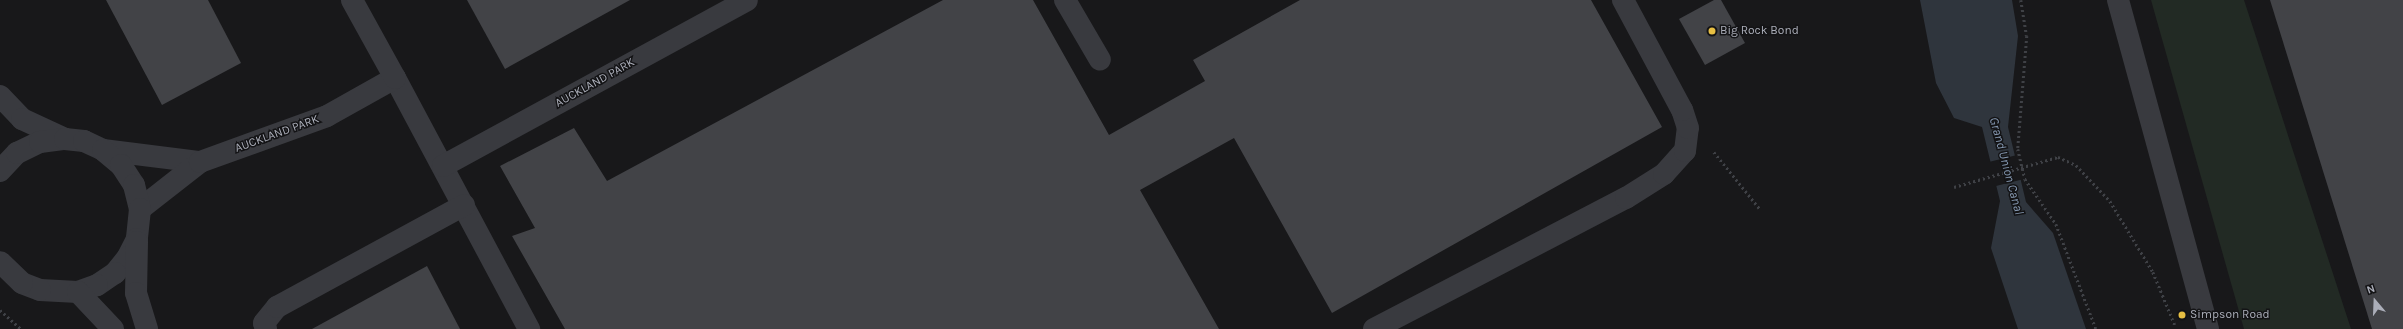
<!DOCTYPE html>
<style>
body{margin:0}
#map{position:relative;width:2403px;height:329px;overflow:hidden;background:#18181a;font-family:Karla,sans-serif}
div>[style]{position:absolute}
[style*='--x']{left:calc(var(--x)*1px);top:calc(var(--y)*1px);width:calc(var(--w)*1px);rotate:calc(var(--a)*1deg)}
.green>*{inset:0;background:#222a24}
.water>*{inset:0;background:#2f353d}
.pier>*{inset:0;background:#18181a;transform-origin:0 0}
.building>*{inset:0;background:#424347}
.path>*{height:2.5px;margin-top:-1.25px;transform-origin:0;background:repeating-linear-gradient(90deg,#3f4146 0 2px,transparent 0 5px)}
.minor>*{height:22px;margin:-11px;padding:0 11px;transform-origin:11px;border-radius:11px;background:#393a3f}
.path-bridge>*{height:2.5px;margin-top:-1.25px;transform-origin:0;background:repeating-linear-gradient(90deg,#3f4146 0 2px,transparent 0 5px)}
.dots>*{width:11px;height:11px;translate:-50% -50%;box-sizing:border-box;border:2px solid #131315;border-radius:50%}
span{translate:-50% -50%;white-space:nowrap;text-align:center;line-height:1.15;-webkit-text-stroke:3px #131315;paint-order:stroke}
.poi-label{font-size:12px;color:#abaeb9}
.left{translate:0 -50%;text-align:left}
.street-label{font-size:12px;color:#abaeb9}
.water-label{font-size:13px;color:#8598b1;font-style:italic}
.north{position:absolute;left:2355px;top:281px;width:40px;height:40px;-webkit-text-stroke:3px #131315;paint-order:stroke;rotate:341deg;font-size:11px;font-weight:700;line-height:16px;text-align:center;color:#abaeb9}
.north::after{content:'';display:block;margin:auto;width:14px;height:18px;background:#abaeb9;clip-path:polygon(50% 0,100% 100%,50% 72%,0 100%)}
</style>
<div id="map">
<div class="green">
<div style="clip-path:polygon(2151px 0,2244px 0,2351px 329px,2244px 329px)"></div>
</div>
<div class="water">
<div style="clip-path:polygon(1920px 0,2012px 0,2018px 36px,2008px 127px,2026px 202px,2053px 233px,2086px 329px,2018px 329px,1991px 248px,2000px 201px,1982px 127px,1954px 118px,1936px 83px)"></div>
</div>
<div class="pier">
<div style="left:2017px;top:155px;width:25px;height:29px;rotate:76deg"></div>
</div>
<div class="building">
<div style="clip-path:polygon(106px 0,208px 0,241px 63px,162px 105px)"></div>
<div style="clip-path:polygon(467px 0,630px 0,505px 69px)"></div>
<div style="clip-path:polygon(943px 0,1033px 0,1109px 135px,1205px 81px,1193px 60px,1300px 0,1591px 0,1662px 127px,1332px 313px,1234px 138px,1140px 190px,1219px 329px,565px 329px,512px 236px,535px 228px,500px 166px,574px 128px,607px 181px)"></div>
<div style="clip-path:polygon(1714px 0,1721px 0,1745px 43px,1705px 65px,1679px 19px)"></div>
<div style="clip-path:polygon(2270px 0,2403px 0,2403px 329px,2372px 329px)"></div>
<div style="clip-path:polygon(427px 266px,460px 329px,312px 329px)"></div>
</div>
<div class="path">
<div style="--x:2021;--y:0;--w:36;--a:81"></div>
<div style="--x:2027;--y:36;--w:113;--a:94.6"></div>
<div style="--x:2018;--y:149;--w:31;--a:77"></div>
<div style="--x:2025;--y:179;--w:55;--a:55.4"></div>
<div style="--x:2056;--y:224;--w:112;--a:69.1"></div>
<div style="--x:1714;--y:152;--w:73;--a:51.1"></div>
<div style="--x:2058;--y:157;--w:20;--a:24"></div>
<div style="--x:2076;--y:165;--w:50;--a:46.6"></div>
<div style="--x:2110;--y:201;--w:83;--a:58.8"></div>
<div style="--x:2153;--y:272;--w:57;--a:67.5"></div>
<div style="--x:0;--y:310;--w:28;--a:42"></div>
</div>
<div class="minor">
<div style="--x:1065;--y:0;--w:69;--a:59.7"></div>
<div style="--x:2118;--y:0;--w:341;--a:74.7"></div>
<div style="--x:395;--y:78;--w:285;--a:61.9"></div>
<div style="--x:0;--y:96;--w:32;--a:46"></div>
<div style="--x:22;--y:119;--w:47;--a:24.9"></div>
<div style="--x:103;--y:150;--w:98;--a:7.1"></div>
<div style="--x:200;--y:162;--w:76;--a:141.9"></div>
<div style="--x:200;--y:162;--w:135;--a:-19.9"></div>
<div style="--x:327;--y:116;--w:78;--a:-29.2"></div>
<div style="--x:395;--y:78;--w:89;--a:-118.9"></div>
<div style="--x:443;--y:166;--w:346;--a:-28.6"></div>
<div style="--x:0;--y:171;--w:25;--a:-47"></div>
<div style="--x:17;--y:153;--w:25;--a:-26"></div>
<div style="--x:40;--y:142;--w:25;--a:-7"></div>
<div style="--x:65;--y:139;--w:19;--a:6"></div>
<div style="--x:84;--y:141;--w:21;--a:25"></div>
<div style="--x:103;--y:150;--w:23;--a:40"></div>
<div style="--x:121;--y:165;--w:24;--a:57"></div>
<div style="--x:134;--y:185;--w:25;--a:76"></div>
<div style="--x:140;--y:209;--w:30;--a:96"></div>
<div style="--x:137;--y:239;--w:20;--a:117"></div>
<div style="--x:128;--y:257;--w:21;--a:129"></div>
<div style="--x:115;--y:273;--w:22;--a:146"></div>
<div style="--x:97;--y:285;--w:20;--a:160"></div>
<div style="--x:78;--y:292;--w:38;--a:-177"></div>
<div style="--x:40;--y:290;--w:19;--a:-159"></div>
<div style="--x:22;--y:283;--w:30;--a:-136"></div>
<div style="--x:137;--y:242;--w:51;--a:91.1"></div>
<div style="--x:136;--y:293;--w:38;--a:73"></div>
<div style="--x:78;--y:292;--w:51;--a:46.6"></div>
<div style="--x:266;--y:329;--w:6;--a:-108"></div>
<div style="--x:264;--y:323;--w:21;--a:-51"></div>
<div style="--x:277;--y:307;--w:213;--a:-28.6"></div>
<div style="--x:1374;--y:329;--w:284;--a:-27.5"></div>
<div style="--x:1626;--y:198;--w:45;--a:-32.3"></div>
<div style="--x:1664;--y:174;--w:31;--a:-48"></div>
<div style="--x:1685;--y:151;--w:23;--a:-83"></div>
<div style="--x:1688;--y:128;--w:19;--a:-108"></div>
<div style="--x:1682;--y:110;--w:125;--a:-118.2"></div>
</div>
<div class="path-bridge">
<div style="--x:1954;--y:187;--w:108;--a:-16.1"></div>
</div>
<div class="dots">
<div style="left:1712px;top:31px;background:#e7bf43"></div>
<div style="left:2182px;top:315px;background:#e7bf43"></div>
</div>
<div class="poi-label">
<span class="left" style="left:1720px;top:31px">Big Rock Bond</span>
<span class="left" style="left:2190px;top:315px">Simpson Road</span>
</div>
<div class="street-label">
<span style="left:595px;top:83px;rotate:-29deg">AUCKLAND PARK</span>
<span style="left:277px;top:134px;rotate:-20deg">AUCKLAND PARK</span>
</div>
<div class="water-label">
<span style="left:2006px;top:166px;rotate:75deg">Grand Union Canal</span>
</div>
<div class="north">N</div>
</div>
